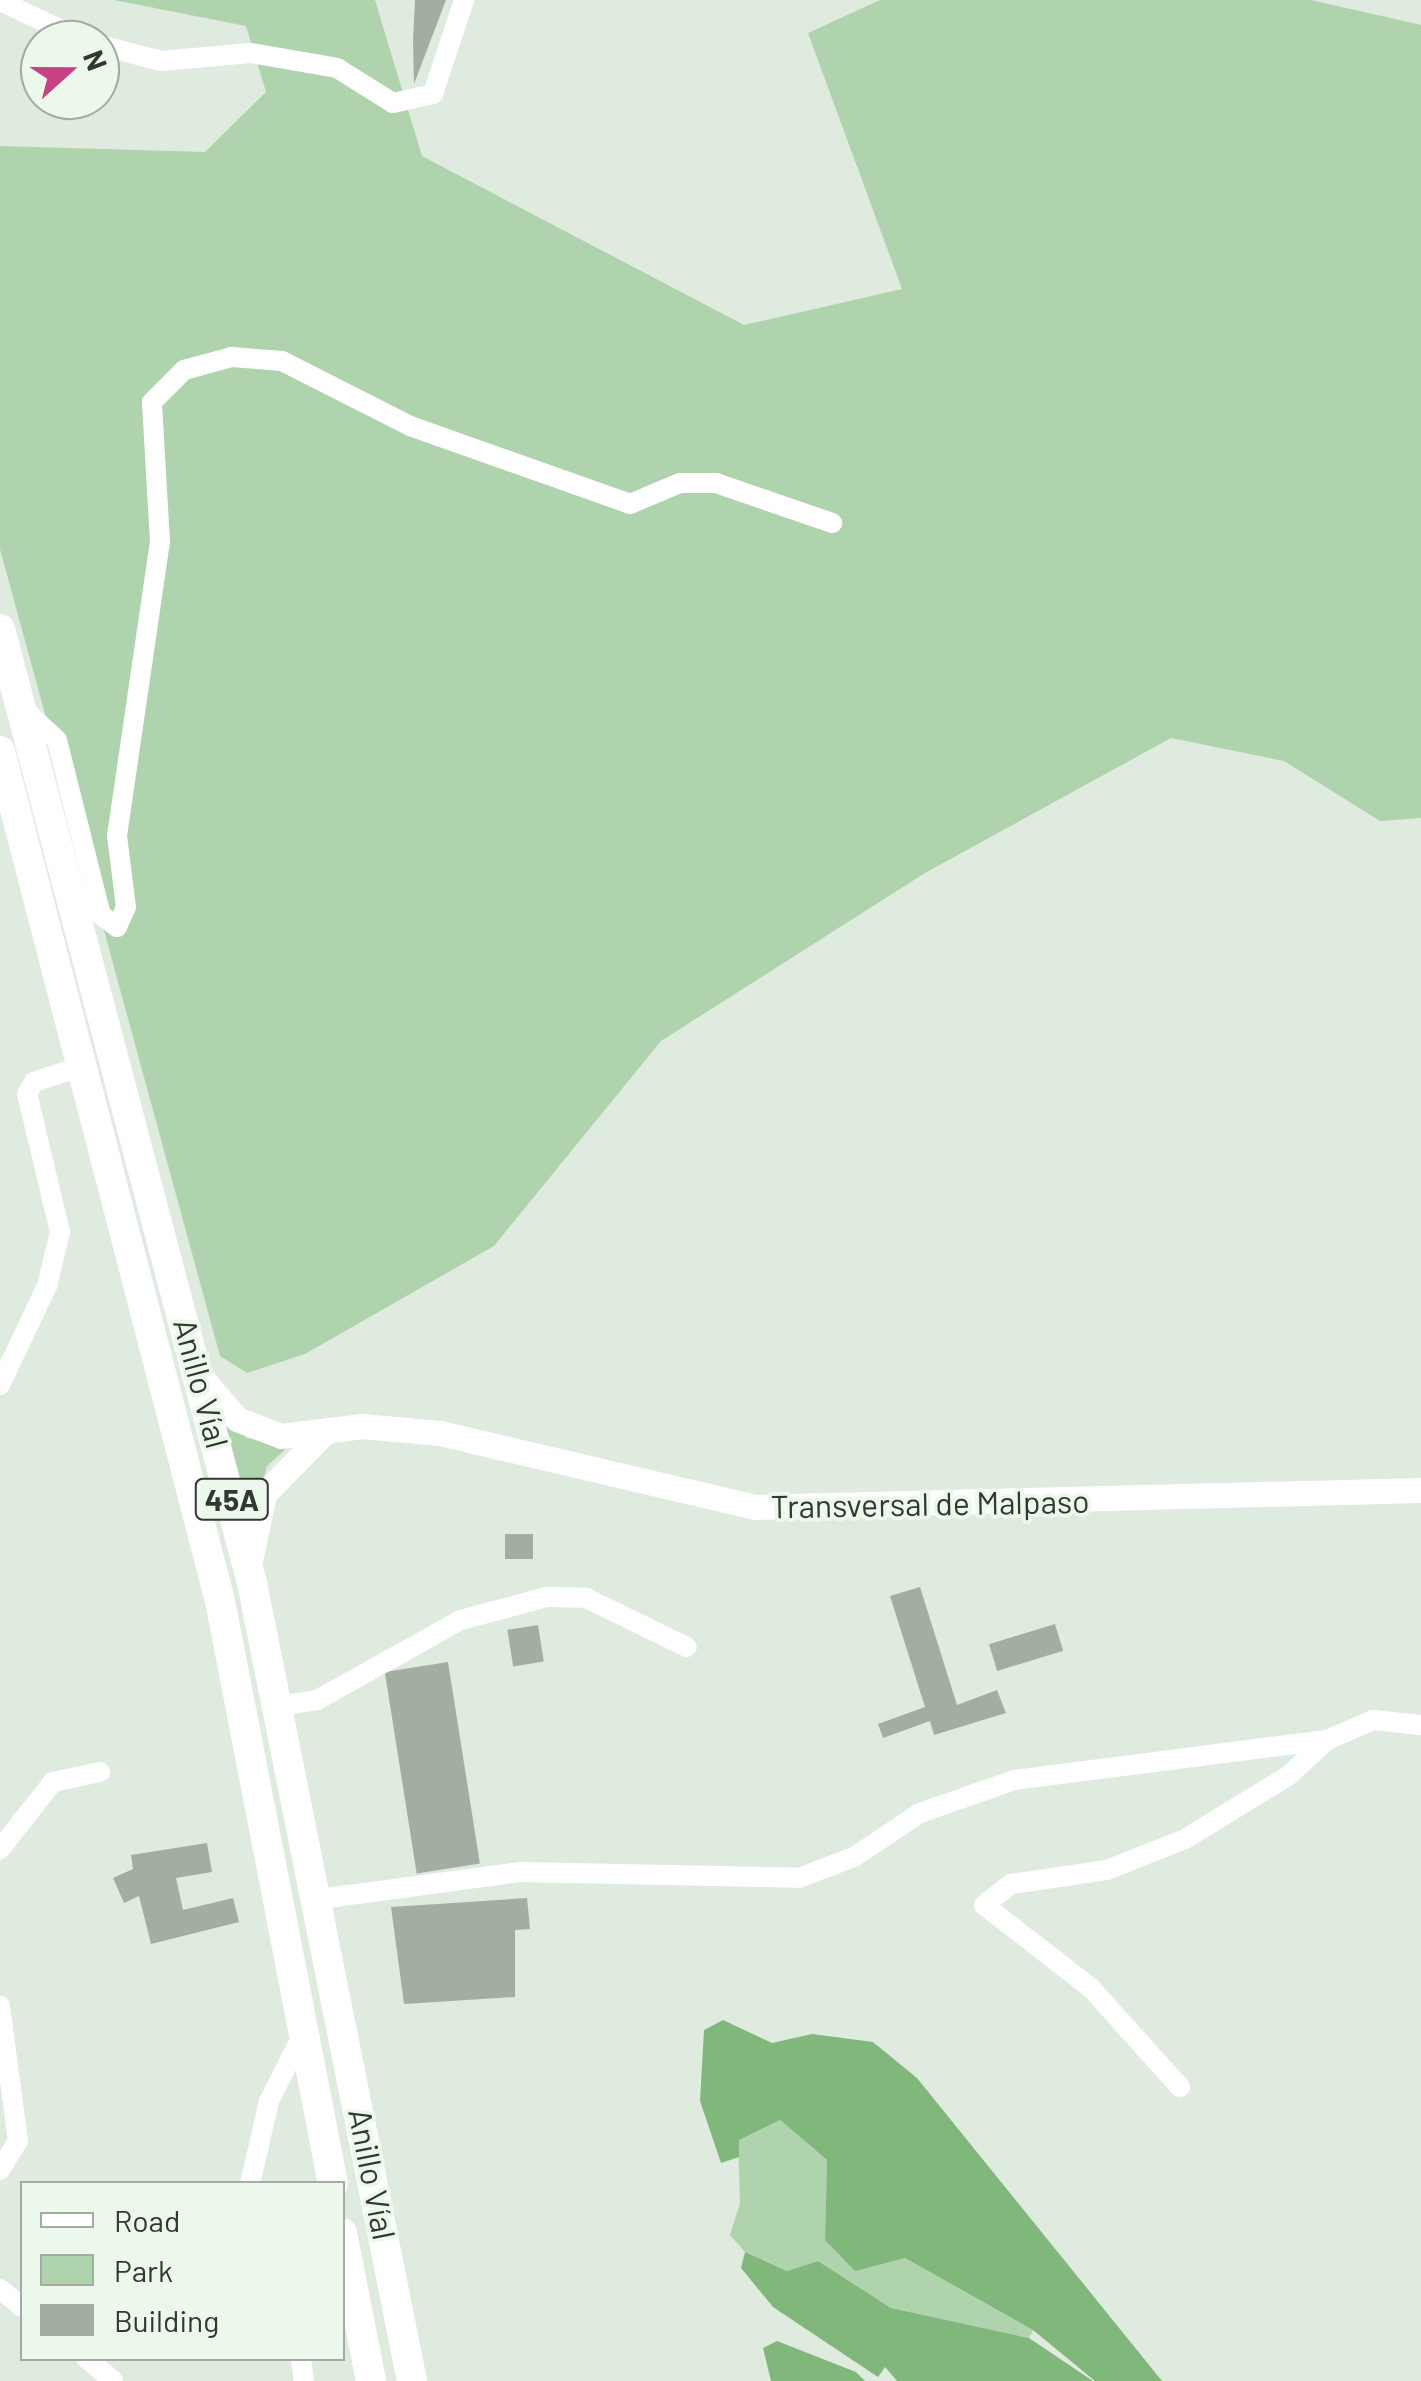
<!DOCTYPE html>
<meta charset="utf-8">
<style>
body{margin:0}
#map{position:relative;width:1421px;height:2381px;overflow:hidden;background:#e0ebdf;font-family:Barlow,sans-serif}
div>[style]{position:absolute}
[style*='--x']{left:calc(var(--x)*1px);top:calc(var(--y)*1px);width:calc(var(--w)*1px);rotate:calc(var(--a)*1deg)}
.green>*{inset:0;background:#afd3ac}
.forest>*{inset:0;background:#80b77b}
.building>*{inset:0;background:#a3ada1;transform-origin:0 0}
.minor>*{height:20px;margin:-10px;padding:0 10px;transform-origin:10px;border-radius:10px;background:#fff}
.major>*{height:25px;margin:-12.5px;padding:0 12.5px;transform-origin:12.5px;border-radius:12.5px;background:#fff}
.highway>*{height:30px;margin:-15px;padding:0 15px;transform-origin:15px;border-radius:15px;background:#fff}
span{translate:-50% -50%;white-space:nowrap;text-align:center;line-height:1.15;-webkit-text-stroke:8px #edf8ec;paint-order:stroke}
.shield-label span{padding:2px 8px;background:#edf8ec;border:2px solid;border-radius:8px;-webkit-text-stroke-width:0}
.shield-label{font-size:30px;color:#333732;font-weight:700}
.street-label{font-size:32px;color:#333732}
.legend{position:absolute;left:20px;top:2181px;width:325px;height:180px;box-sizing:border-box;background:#edf8ec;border:2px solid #a3aba2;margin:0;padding:12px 18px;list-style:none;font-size:30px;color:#333732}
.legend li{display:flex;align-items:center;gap:20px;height:50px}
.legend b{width:50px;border:2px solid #a3aba2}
.north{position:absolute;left:20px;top:20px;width:100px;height:100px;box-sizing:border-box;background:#edf8ec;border:2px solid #a3aba2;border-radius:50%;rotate:69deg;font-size:28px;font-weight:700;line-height:40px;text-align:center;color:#333732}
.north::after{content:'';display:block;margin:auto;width:35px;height:45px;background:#c64285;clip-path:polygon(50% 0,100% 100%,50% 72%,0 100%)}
</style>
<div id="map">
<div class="green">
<div style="clip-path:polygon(114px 0,375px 0,422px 156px,744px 325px,902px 289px,808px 33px,880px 0,1311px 0,1421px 25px,1421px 818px,1380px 821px,1284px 761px,1171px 738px,925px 873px,661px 1041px,494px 1246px,305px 1354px,247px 1373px,220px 1356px,0 549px,0 146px,205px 152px,266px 92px,246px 26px)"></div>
<div style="clip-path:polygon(222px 1415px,247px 1438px,289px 1446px,267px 1466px,248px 1533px)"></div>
<div style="clip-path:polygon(780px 2120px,827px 2160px,825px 2240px,905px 2258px,1033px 2330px,1029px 2338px,891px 2308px,818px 2261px,787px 2271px,745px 2252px,730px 2235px,740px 2203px,738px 2140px)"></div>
</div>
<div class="forest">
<div style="clip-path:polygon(723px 2020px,772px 2043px,812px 2034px,873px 2042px,917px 2078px,1162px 2381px,1095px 2381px,1033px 2330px,905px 2258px,855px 2271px,825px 2240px,827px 2160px,780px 2120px,739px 2140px,739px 2157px,721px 2163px,700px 2101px,704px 2030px)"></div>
<div style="clip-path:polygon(745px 2252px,787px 2271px,818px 2261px,891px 2308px,1029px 2338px,1093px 2381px,897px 2381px,885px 2367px,878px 2377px,773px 2307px,741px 2268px)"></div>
<div style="clip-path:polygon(777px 2341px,856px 2372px,865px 2381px,771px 2381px,763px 2348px)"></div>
</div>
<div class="building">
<div style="clip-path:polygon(415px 0,446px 0,414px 84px,413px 41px)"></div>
<div style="left:505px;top:1534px;width:28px;height:25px"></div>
<div style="clip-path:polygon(920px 1587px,957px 1705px,997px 1690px,1006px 1713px,934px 1735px,930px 1721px,883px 1738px,878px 1724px,925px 1707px,890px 1596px)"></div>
<div style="left:1055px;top:1624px;width:28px;height:69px;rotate:73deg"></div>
<div style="left:538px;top:1625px;width:37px;height:31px;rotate:81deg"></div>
<div style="left:448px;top:1662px;width:204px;height:64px;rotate:81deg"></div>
<div style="clip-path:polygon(207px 1843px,212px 1872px,176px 1878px,183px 1910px,233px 1898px,239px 1922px,151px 1944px,139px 1896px,124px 1903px,113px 1878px,133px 1869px,131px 1855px)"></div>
<div style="clip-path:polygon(527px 1898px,530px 1929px,515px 1930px,515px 1997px,404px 2004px,391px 1907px)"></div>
</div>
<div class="minor">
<div style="--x:0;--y:1;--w:92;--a:25.2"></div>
<div style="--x:100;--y:45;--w:63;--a:14.7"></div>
<div style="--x:161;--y:61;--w:90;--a:-5.1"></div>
<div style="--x:251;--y:53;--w:87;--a:9.9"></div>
<div style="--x:337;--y:68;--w:66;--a:32"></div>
<div style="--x:393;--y:103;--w:41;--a:-12.7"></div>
<div style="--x:433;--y:94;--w:99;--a:-71.7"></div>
<div style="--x:22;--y:708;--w:47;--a:42.4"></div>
<div style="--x:57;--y:740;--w:180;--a:75.9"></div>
<div style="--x:101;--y:915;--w:20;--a:37"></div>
<div style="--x:117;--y:927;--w:22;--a:-66"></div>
<div style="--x:126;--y:907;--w:72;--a:-97.2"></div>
<div style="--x:117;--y:836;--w:297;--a:-81.7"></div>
<div style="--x:160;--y:542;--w:140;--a:-93.3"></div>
<div style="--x:152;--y:402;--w:45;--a:-45"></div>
<div style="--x:184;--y:370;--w:50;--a:-15.2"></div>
<div style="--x:232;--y:357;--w:50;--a:4.6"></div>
<div style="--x:282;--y:361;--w:144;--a:26.9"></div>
<div style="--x:410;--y:426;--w:233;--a:19.5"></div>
<div style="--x:630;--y:504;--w:54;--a:-22.8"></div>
<div style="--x:680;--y:483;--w:36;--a:0"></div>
<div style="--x:716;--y:483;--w:123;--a:19"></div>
<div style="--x:0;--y:1385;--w:110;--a:-64.6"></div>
<div style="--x:47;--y:1286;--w:56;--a:-76.5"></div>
<div style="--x:60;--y:1232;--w:142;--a:-103.4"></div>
<div style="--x:27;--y:1094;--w:14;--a:-60"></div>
<div style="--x:34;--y:1082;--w:52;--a:-18.1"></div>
<div style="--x:277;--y:1706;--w:40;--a:-8.5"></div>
<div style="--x:317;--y:1700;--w:165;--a:-29.1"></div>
<div style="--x:461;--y:1620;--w:89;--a:-15"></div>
<div style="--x:547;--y:1597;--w:39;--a:1"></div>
<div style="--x:586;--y:1598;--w:112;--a:25.9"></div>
<div style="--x:0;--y:1849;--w:85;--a:-51.7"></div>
<div style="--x:53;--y:1782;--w:48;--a:-12"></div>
<div style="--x:320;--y:1899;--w:203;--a:-7.7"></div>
<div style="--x:521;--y:1872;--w:278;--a:1.2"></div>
<div style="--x:799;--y:1878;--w:59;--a:-20.9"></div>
<div style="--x:854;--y:1857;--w:79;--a:-33.7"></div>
<div style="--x:920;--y:1813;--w:100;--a:-19.3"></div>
<div style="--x:1014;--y:1780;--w:316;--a:-7.3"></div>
<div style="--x:1327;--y:1740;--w:50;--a:-23.5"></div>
<div style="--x:1373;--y:1720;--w:48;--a:5.9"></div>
<div style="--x:0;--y:2006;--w:136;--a:82.4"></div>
<div style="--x:18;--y:2141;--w:34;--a:122"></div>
<div style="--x:1180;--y:2087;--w:133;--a:-132"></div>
<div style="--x:1091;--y:1988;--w:135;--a:-142.2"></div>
<div style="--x:984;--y:1905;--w:34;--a:-38"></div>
<div style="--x:1011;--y:1884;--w:97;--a:-8.3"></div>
<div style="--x:1107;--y:1870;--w:84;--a:-21.7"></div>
<div style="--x:1185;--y:1839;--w:121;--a:-31.5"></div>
<div style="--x:1288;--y:1776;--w:53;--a:-42.7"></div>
<div style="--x:250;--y:2184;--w:85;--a:-77.1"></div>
<div style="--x:269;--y:2101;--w:75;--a:-63.1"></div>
<div style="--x:0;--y:2289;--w:28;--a:39"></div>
<div style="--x:86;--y:2358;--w:35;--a:40"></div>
<div style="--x:301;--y:2358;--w:23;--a:83"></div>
</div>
<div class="major">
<div style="--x:200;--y:1376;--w:57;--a:49.3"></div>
<div style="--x:237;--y:1419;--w:47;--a:21.1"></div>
<div style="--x:281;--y:1436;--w:82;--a:-7"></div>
<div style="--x:362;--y:1426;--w:78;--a:5.1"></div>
<div style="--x:440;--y:1433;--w:324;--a:13.2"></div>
<div style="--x:755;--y:1507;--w:666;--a:-1.46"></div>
<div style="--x:250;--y:1561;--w:68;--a:-78.2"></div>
<div style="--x:264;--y:1494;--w:84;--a:-45.5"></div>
</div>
<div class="highway">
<div style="--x:0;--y:629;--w:987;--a:75.2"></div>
<div style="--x:252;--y:1583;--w:814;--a:78.66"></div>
<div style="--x:0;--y:751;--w:878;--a:75.49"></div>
<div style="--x:220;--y:1601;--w:594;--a:79.03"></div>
<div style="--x:342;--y:2233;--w:151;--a:78.9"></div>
</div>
<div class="shield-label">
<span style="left:232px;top:1499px">45A</span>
</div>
<div class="street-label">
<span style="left:202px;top:1383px;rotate:75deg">Anillo Víal</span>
<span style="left:930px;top:1503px;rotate:-1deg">Transversal de Malpaso</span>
<span style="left:373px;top:2174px;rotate:79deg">Anillo Víal</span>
</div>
<ul class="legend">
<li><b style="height:12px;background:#fff"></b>Road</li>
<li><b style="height:28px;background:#afd3ac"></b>Park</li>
<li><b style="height:28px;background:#a3ada1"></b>Building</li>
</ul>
<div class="north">N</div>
</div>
